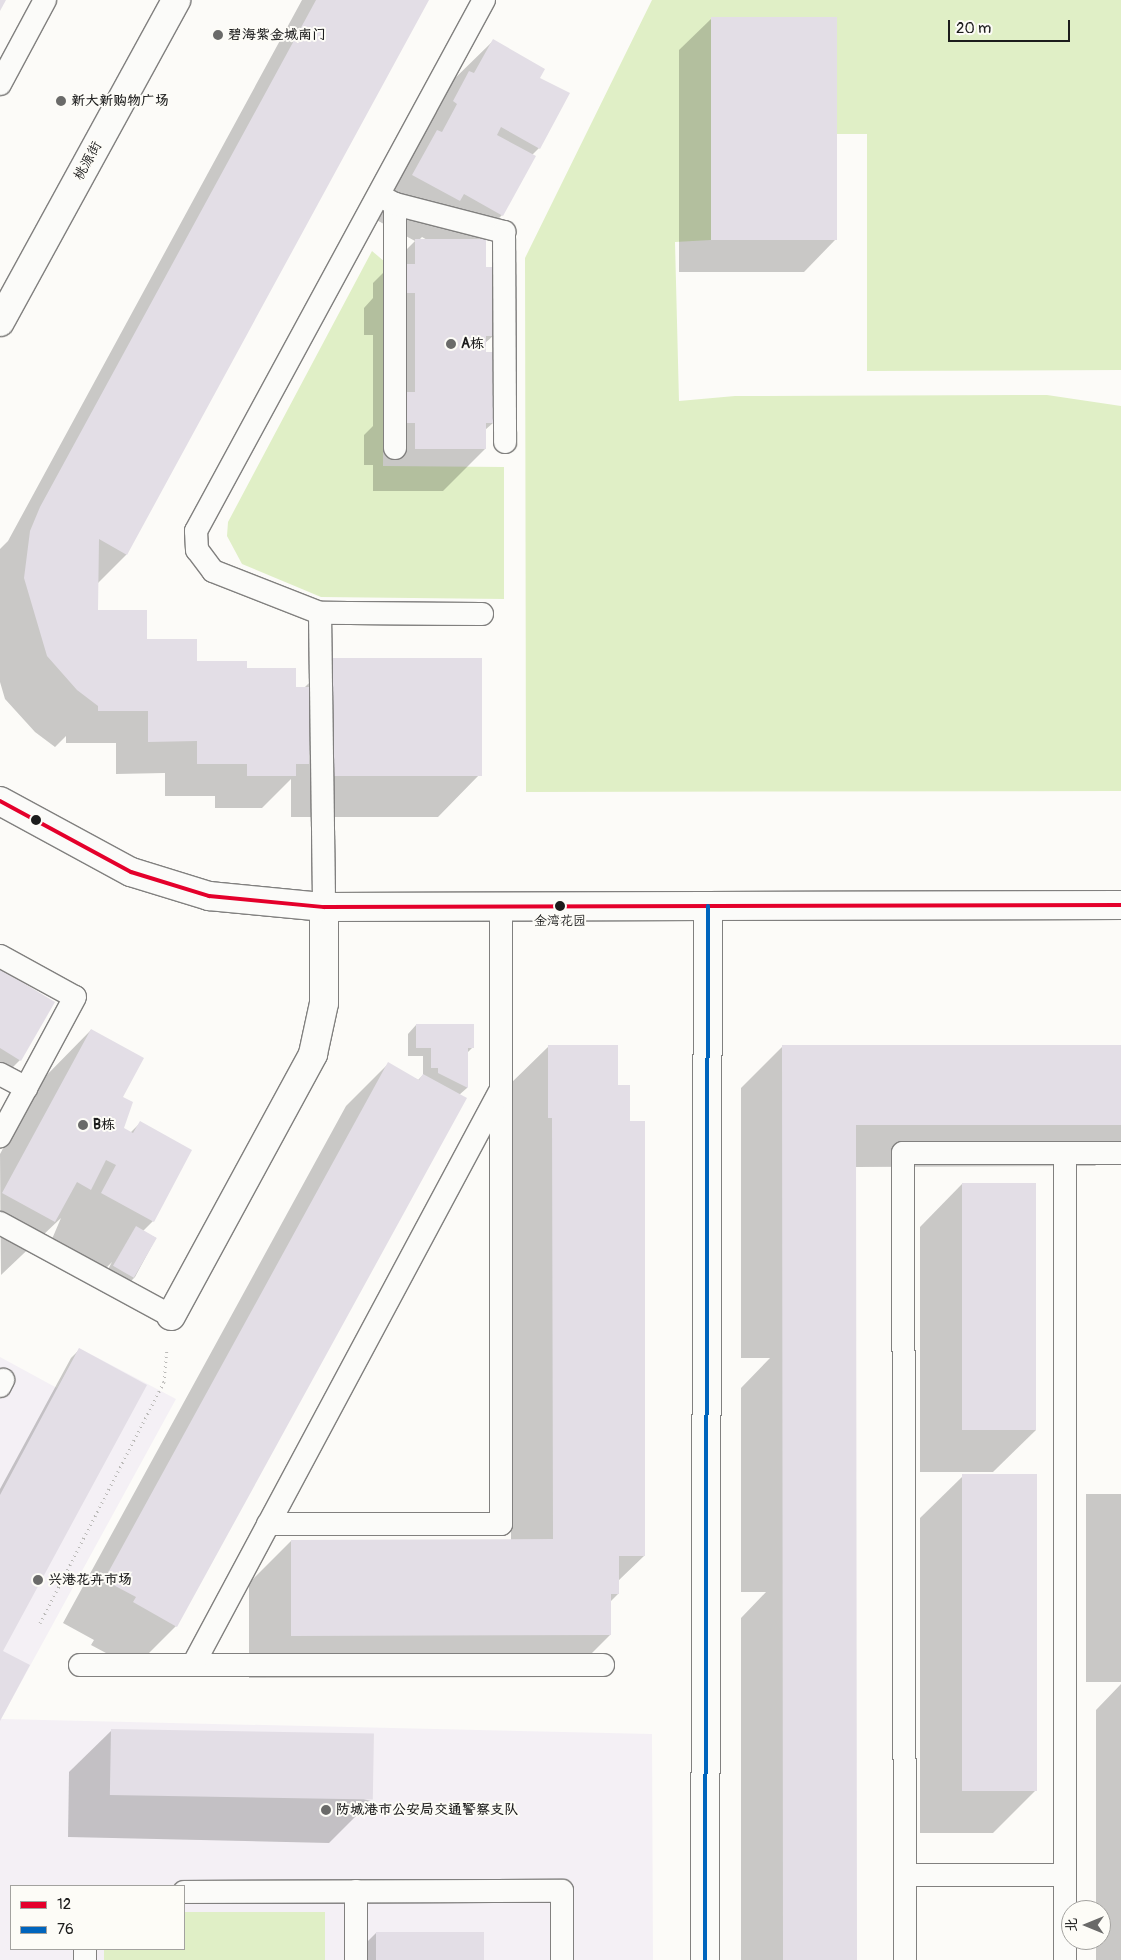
<!DOCTYPE html>
<meta charset="utf-8">
<style>
body{margin:0}
#map{position:relative;width:1121px;height:1960px;overflow:hidden;background:#fcfbf8;font-family:Pangolin,"LXGW WenKai TC",sans-serif}
div>[style]{position:absolute}
[style*='--x']{left:calc(var(--x)*1px);top:calc(var(--y)*1px);width:calc(var(--w)*1px);rotate:calc(var(--a)*1deg)}
.built>*{inset:0;background:#f4f0f5}
.green>*{inset:0;background:#e0efc6}
.shadow>*{inset:0;background:#0003;transform-origin:0 0}
.building>*{inset:0;background:#e3dee6;transform-origin:0 0}
.path>*{height:3px;margin-top:-1.5px;transform-origin:0;background:repeating-linear-gradient(90deg,#bbbab8 0 1px,transparent 0 5px)}
.roads{filter:drop-shadow(1px 0 #81807f) drop-shadow(-1px 0 #81807f) drop-shadow(0 1px #81807f) drop-shadow(0 -1px #81807f)}
.service>*{height:22px;margin:-11px;padding:0 11px;transform-origin:11px;border-radius:11px;background:#fbfbf9}
.minor>*{height:28px;margin:-14px;padding:0 14px;transform-origin:14px;border-radius:14px;background:#fbfbf9}
.tertiary>*{height:28px;margin:-14px;padding:0 14px;transform-origin:14px;border-radius:14px;background:#fbfbf9}
.secondary>*{height:28px;margin:-14px;padding:0 14px;transform-origin:14px;border-radius:14px;background:#fbfbf9}
.bus-1>*{height:4px;margin:-2px;padding:0 2px;transform-origin:2px;border-radius:2px;background:#e4002b}
.bus-2>*{height:4px;margin:-2px;padding:0 2px;transform-origin:2px;border-radius:2px;background:#0065bd}
.dots>*{width:14px;height:14px;translate:-50% -50%;box-sizing:border-box;border:2px solid #fdfcf7;border-radius:50%}
span{translate:-50% -50%;white-space:nowrap;text-align:center;line-height:1.15;-webkit-text-stroke:4px #fdfcf7;paint-order:stroke}
.bus-label{font-size:13px;color:#1c1c1c}
.poi-label{font-size:14px;color:#1c1c1c;font-weight:700}
.left{translate:0 -50%;text-align:left}
.street-label{font-size:14px;color:#1c1c1c}
.legend{position:absolute;left:10px;top:1885px;width:175px;height:65px;box-sizing:border-box;background:#fdfcf7;border:1px solid #a3a29f;margin:0;padding:6px 9px;list-style:none;font-size:15px;color:#1c1c1c}
.legend li{display:flex;align-items:center;gap:10px;height:25px}
.legend b{width:25px;border:1px solid #a3a29f}
.north{position:absolute;left:1061px;top:1900px;width:50px;height:50px;box-sizing:border-box;background:#fdfcf7;border:1px solid #a3a29f;border-radius:50%;rotate:270deg;font-size:14px;font-weight:700;line-height:20px;text-align:center;color:#1c1c1c}
.north::after{content:'';display:block;margin:auto;width:18px;height:22px;background:#6a6a69;clip-path:polygon(50% 0,100% 100%,50% 72%,0 100%)}
.scale{position:absolute;left:948px;top:20px;width:122px;height:22px;box-sizing:border-box;border:2px solid #1c1c1c;border-top:0;padding-left:6px;font-size:15px;line-height:18px;white-space:nowrap;color:#1c1c1c;-webkit-text-stroke:4px #fdfcf7;paint-order:stroke}
</style>
<div id="map">
<div class="built">
<div style="clip-path:polygon(evenodd,79px 1348px,176px 1399px,1px 1719px,652px 1734px,653px 1960px,0 1960px,0 1357px,57px 1388px,79px 1348px,11px 1886px,184px 1886px,184px 1949px,11px 1949px,11px 1886px)"></div>
</div>
<div class="green">
<div style="clip-path:polygon(652px 0,1121px 0,1121px 370px,867px 371px,867px 134px,837px 134px,837px 17px,711px 17px,711px 240px,675px 242px,679px 401px,735px 396px,1047px 395px,1121px 406px,1121px 791px,526px 792px,525px 258px)"></div>
<div style="clip-path:polygon(372px 251px,385px 262px,383px 466px,504px 467px,504px 599px,321px 597px,242px 564px,227px 536px,228px 522px)"></div>
<div style="clip-path:polygon(184px 1912px,325px 1912px,325px 1960px,104px 1960px,104px 1949px,184px 1949px)"></div>
</div>
<div class="shadow">
<div style="clip-path:polygon(302px 0,428px 0,126px 555px,97px 584px,97px 611px,146px 640px,196px 663px,246px 670px,294px 688px,304px 688px,333px 659px,480px 774px,438px 817px,291px 817px,291px 779px,262px 808px,215px 808px,215px 796px,165px 796px,165px 773px,116px 774px,116px 743px,66px 743px,66px 736px,55px 747px,35px 732px,5px 699px,0 682px,0 549px,8px 541px)"></div>
<div style="clip-path:polygon(712px 18px,836px 239px,804px 272px,679px 272px,679px 50px)"></div>
<div style="clip-path:polygon(evenodd,493px 41px,538px 78px,539px 148px,532px 155px,502px 215px,477px 241px,485px 269px,493px 336px,485px 343px,493px 423px,485px 430px,485px 449px,443px 491px,373px 491px,373px 465px,364px 465px,364px 435px,373px 426px,373px 335px,364px 335px,364px 308px,373px 298px,373px 283px,415px 241px,371px 217px,450px 83px,493px 41px,422px 237px,429px 241px,418px 241px,422px 237px)"></div>
<div style="clip-path:polygon(0 970px,20px 1060px,0 1080px)"></div>
<div style="clip-path:polygon(416px 1025px,473px 1047px,467px 1053px,467px 1088px,459px 1095px,176px 1626px,134px 1668px,91px 1645px,94px 1640px,63px 1623px,346px 1106px,388px 1064px,418px 1080px,423px 1075px,423px 1056px,408px 1056px,408px 1034px)"></div>
<div style="clip-path:polygon(91px 1030px,122px 1097px,122px 1128px,130px 1133px,140px 1123px,153px 1221px,143px 1231px,156px 1238px,135px 1277px,126px 1286px,105px 1275px,112px 1262px,100px 1274px,49px 1246px,61px 1218px,1px 1275px,0 1154px,38px 1084px)"></div>
<div style="clip-path:polygon(549px 1046px,617px 1086px,644px 1556px,618px 1581px,618px 1594px,610px 1602px,610px 1635px,568px 1677px,249px 1678px,249px 1583px,291px 1541px,511px 1540px,510px 1159px,506px 1088px)"></div>
<div style="clip-path:polygon(783px 1046px,1121px 1046px,1121px 1141px,1095px 1166px,855px 1167px,856px 1960px,741px 1960px,741px 1618px,766px 1592px,741px 1592px,741px 1388px,770px 1358px,741px 1358px,741px 1088px)"></div>
<div style="clip-path:polygon(962px 1184px,1036px 1430px,993px 1472px,920px 1472px,920px 1227px)"></div>
<div style="clip-path:polygon(79px 1350px,1px 1652px,0 1718px,0 1489px,71px 1358px)"></div>
<div style="clip-path:polygon(963px 1476px,1036px 1790px,993px 1833px,920px 1833px,920px 1518px)"></div>
<div style="left:1121px;top:1494px;width:188px;height:35px;rotate:90deg"></div>
<div style="clip-path:polygon(1121px 1684px,1121px 1960px,1096px 1960px,1096px 1940px,1101px 1940px,1101px 1910px,1096px 1910px,1096px 1710px)"></div>
<div style="clip-path:polygon(112px 1730px,371px 1801px,329px 1843px,68px 1837px,69px 1772px)"></div>
<div style="clip-path:polygon(376px 1933px,483px 1960px,349px 1960px)"></div>
</div>
<div class="building">
<div style="clip-path:polygon(0 0,6px 0,0 11px)"></div>
<div style="clip-path:polygon(316px 0,429px 0,127px 555px,99px 539px,98px 610px,147px 610px,147px 639px,197px 639px,197px 661px,247px 661px,247px 668px,296px 668px,296px 687px,309px 687px,309px 764px,296px 764px,296px 776px,247px 776px,247px 764px,197px 764px,197px 741px,148px 742px,148px 711px,98px 711px,98px 706px,77px 690px,47px 656px,24px 578px,30px 531px,40px 507px)"></div>
<div style="left:711px;top:17px;width:126px;height:223px"></div>
<div style="clip-path:polygon(493px 39px,545px 69px,540px 78px,570px 93px,540px 149px,501px 127px,497px 135px,536px 156px,503px 216px,464px 194px,460px 201px,412px 175px,437px 130px,442px 132px,457px 104px,453px 101px,469px 71px,474px 73px)"></div>
<div style="clip-path:polygon(415px 239px,486px 239px,486px 267px,494px 267px,494px 336px,486px 336px,486px 352px,494px 352px,494px 423px,486px 423px,486px 449px,415px 449px,415px 423px,406px 423px,406px 392px,415px 392px,415px 293px,406px 293px,406px 264px,415px 264px)"></div>
<div style="left:332px;top:658px;width:150px;height:118px"></div>
<div style="clip-path:polygon(0 969px,55px 1002px,21px 1061px,0 1048px)"></div>
<div style="clip-path:polygon(416px 1024px,474px 1024px,474px 1048px,468px 1048px,468px 1088px,438px 1073px,438px 1068px,431px 1068px,431px 1048px,416px 1048px)"></div>
<div style="clip-path:polygon(91px 1029px,144px 1058px,123px 1097px,133px 1102px,124px 1128px,133px 1133px,140px 1121px,192px 1150px,154px 1222px,101px 1193px,116px 1165px,106px 1160px,91px 1190px,77px 1182px,55px 1222px,2px 1193px)"></div>
<div style="clip-path:polygon(548px 1045px,618px 1045px,618px 1085px,630px 1085px,630px 1121px,645px 1121px,645px 1556px,619px 1556px,619px 1594px,611px 1594px,611px 1635px,291px 1636px,291px 1540px,553px 1539px,552px 1118px,548px 1118px)"></div>
<div style="clip-path:polygon(782px 1045px,1121px 1045px,1121px 1125px,856px 1125px,857px 1960px,783px 1960px)"></div>
<div style="clip-path:polygon(388px 1062px,419px 1080px,423px 1074px,467px 1098px,177px 1627px,133px 1602px,136px 1597px,104px 1580px)"></div>
<div style="left:962px;top:1183px;width:74px;height:247px"></div>
<div style="left:136px;top:1226px;width:24px;height:46px;rotate:30deg"></div>
<div style="clip-path:polygon(79px 1348px,147px 1385px,3px 1651px,30px 1665px,0 1721px,0 1495px)"></div>
<div style="left:962px;top:1474px;width:75px;height:317px"></div>
<div style="left:111px;top:1729px;width:263px;height:66px;rotate:1deg"></div>
<div style="left:376px;top:1932px;width:108px;height:28px"></div>
</div>
<div class="path">
<div style="--x:40;--y:1623;--w:271;--a:-62.8"></div>
<div style="--x:164;--y:1382;--w:33;--a:-85"></div>
</div>
<div class="roads">
<div class="service">
<div style="--x:0;--y:84;--w:95;--a:-61.8"></div>
<div style="--x:384;--y:198;--w:13;--a:29"></div>
<div style="--x:395;--y:204;--w:244;--a:90"></div>
<div style="--x:395;--y:204;--w:113;--a:14.4"></div>
<div style="--x:504;--y:232;--w:210;--a:89.7"></div>
<div style="--x:320;--y:613;--w:294;--a:89.2"></div>
<div style="--x:482;--y:614;--w:162;--a:-179.6"></div>
<div style="--x:320;--y:613;--w:115;--a:-158.6"></div>
<div style="--x:213;--y:571;--w:26;--a:-127"></div>
<div style="--x:197;--y:550;--w:19;--a:-93"></div>
<div style="--x:196;--y:531;--w:604;--a:-61.53"></div>
<div style="--x:0;--y:956;--w:85;--a:28.7"></div>
<div style="--x:75;--y:997;--w:103;--a:118.3"></div>
<div style="--x:0;--y:1074;--w:30;--a:28"></div>
<div style="--x:26;--y:1088;--w:55;--a:118.4"></div>
<div style="--x:1065;--y:1153;--w:807;--a:90"></div>
<div style="--x:0;--y:1223;--w:195;--a:28.5"></div>
<div style="--x:0;--y:1386;--w:7;--a:-63"></div>
<div style="--x:268;--y:1524;--w:233;--a:0"></div>
<div style="--x:501;--y:1524;--w:617;--a:-90"></div>
<div style="--x:80;--y:1665;--w:523;--a:0"></div>
<div style="--x:193;--y:1665;--w:649;--a:-61.85"></div>
<div style="--x:905;--y:1875;--w:160;--a:0"></div>
<div style="--x:356;--y:1891;--w:69;--a:90"></div>
<div style="--x:184;--y:1892;--w:378;--a:-0.2"></div>
<div style="--x:562;--y:1891;--w:69;--a:90"></div>
<div style="--x:85;--y:1949;--w:11;--a:90"></div>
<div style="--x:905;--y:1960;--w:807;--a:-90.14"></div>
<div style="--x:903;--y:1153;--w:218;--a:0"></div>
</div>
<div class="minor">
<div style="--x:171;--y:1316;--w:298;--a:-61.5"></div>
<div style="--x:313;--y:1054;--w:52;--a:-77.8"></div>
<div style="--x:324;--y:1003;--w:96;--a:-90"></div>
<div style="--x:705;--y:1960;--w:1054;--a:-89.84"></div>
</div>
<div class="tertiary">
<div style="--x:0;--y:801;--w:149;--a:28.5"></div>
<div style="--x:131;--y:872;--w:82;--a:17.1"></div>
<div style="--x:209;--y:896;--w:116;--a:5.5"></div>
<div style="--x:324;--y:907;--w:797;--a:-0.14"></div>
</div>
<div class="secondary">
<div style="--x:0;--y:322;--w:367;--a:-61.3"></div>
</div>
</div>
<div class="bus-1">
<div style="--x:0;--y:801;--w:149;--a:28.5"></div>
<div style="--x:131;--y:872;--w:82;--a:17.1"></div>
<div style="--x:209;--y:896;--w:116;--a:5.5"></div>
<div style="--x:324;--y:907;--w:797;--a:-0.14"></div>
</div>
<div class="bus-2">
<div style="--x:705;--y:1960;--w:1054;--a:-89.84"></div>
</div>
<div class="dots">
<div style="left:218px;top:35px;background:#6a6a69"></div>
<div style="left:61px;top:101px;background:#6a6a69"></div>
<div style="left:451px;top:344px;background:#6a6a69"></div>
<div style="left:36px;top:820px;background:#1c1c1c"></div>
<div style="left:560px;top:906px;background:#1c1c1c"></div>
<div style="left:83px;top:1125px;background:#6a6a69"></div>
<div style="left:38px;top:1580px;background:#6a6a69"></div>
<div style="left:326px;top:1810px;background:#6a6a69"></div>
</div>
<div class="bus-label">
<span style="left:560px;top:921px">金湾花园</span>
</div>
<div class="poi-label">
<span class="left" style="left:228px;top:35px">碧海紫金城南门</span>
<span class="left" style="left:71px;top:101px">新大新购物广场</span>
<span class="left" style="left:461px;top:344px">A栋</span>
<span class="left" style="left:93px;top:1125px">B栋</span>
<span class="left" style="left:48px;top:1580px">兴港花卉市场</span>
<span class="left" style="left:336px;top:1810px">防城港市公安局交通警察支队</span>
</div>
<div class="street-label">
<span style="left:88px;top:161px;rotate:-61deg">桃源街</span>
</div>
<ul class="legend">
<li><b style="height:6px;background:#e4002b"></b>12</li>
<li><b style="height:6px;background:#0065bd"></b>76</li>
</ul>
<div class="north">北</div>
<div class="scale">20 m</div>
</div>
